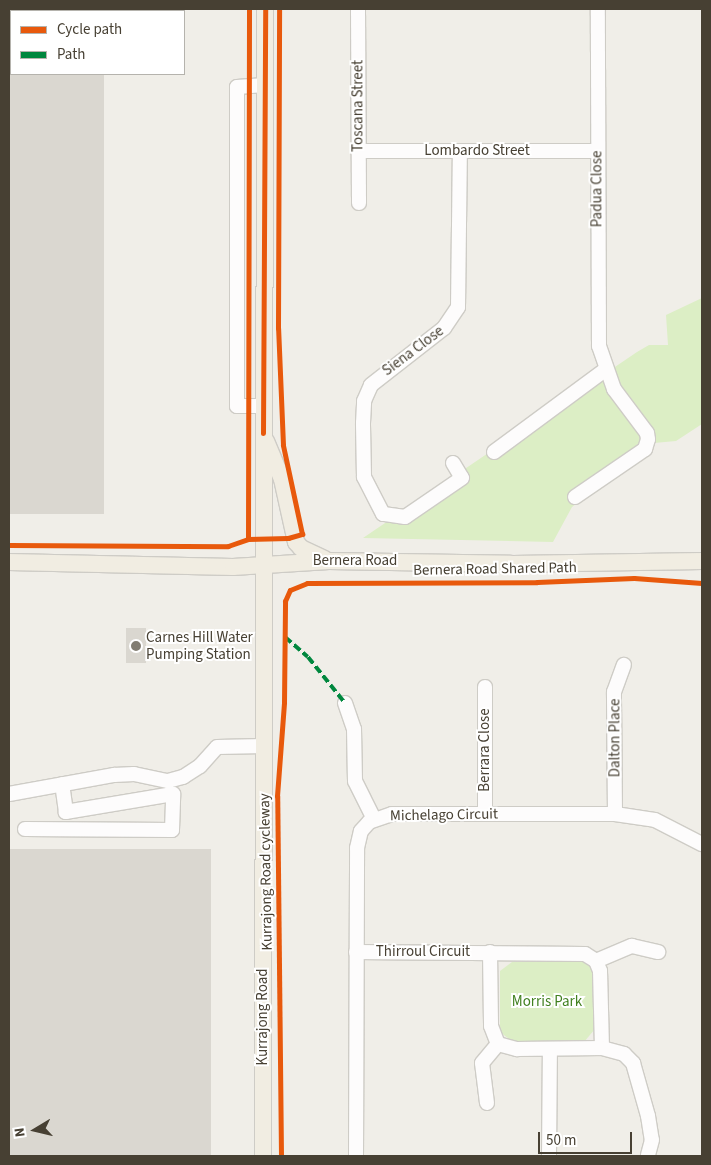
<!DOCTYPE html>
<style>
body{margin:0}
#map{position:relative;width:711px;height:1165px;overflow:hidden;background:#f0eee8;font-family:"Source Sans 3",sans-serif}
div>[style]{position:absolute}
[style*='--x']{left:calc(var(--x)*1px);top:calc(var(--y)*1px);width:calc(var(--w)*1px);rotate:calc(var(--a)*1deg)}
.green>*{inset:0;background:#dceec5}
.building>*{inset:0;background:#dad7d0;transform-origin:0 0}
.roads{filter:drop-shadow(1px 0 #ceccc6) drop-shadow(-1px 0 #ceccc6) drop-shadow(0 1px #ceccc6) drop-shadow(0 -1px #ceccc6)}
.minor>*{height:14px;margin:-7px;padding:0 7px;transform-origin:7px;border-radius:7px;background:#fdfcfc}
.major>*{height:16px;margin:-8px;padding:0 8px;transform-origin:8px;border-radius:8px;background:#f1ede2}
.quiet>*{height:4px;margin-top:-2px;transform-origin:0;background:repeating-linear-gradient(90deg,#00873e 0 8px,transparent 0 12px)}
.cycleway>*{height:5px;margin:-2.5px;padding:0 2.5px;transform-origin:2.5px;border-radius:2.5px;background:#e8590c}
.dots>*{width:14px;height:14px;translate:-50% -50%;box-sizing:border-box;border:2px solid #fff;border-radius:50%}
span{translate:-50% -50%;white-space:nowrap;text-align:center;line-height:1.15;-webkit-text-stroke:4px #fff;paint-order:stroke}
.street-label{font-size:15px;color:#474033}
.poi-label{font-size:15px;color:#474033}
.left{translate:0 -50%;text-align:left}
.park-label{font-size:15px;color:#418020}
.frame{position:absolute;inset:0;border:10px solid #474033;pointer-events:none}
.legend{position:absolute;left:10px;top:10px;width:175px;height:65px;box-sizing:border-box;background:#fff;border:1px solid #b5b3ad;margin:0;padding:6px 9px;list-style:none;font-size:15px;color:#474033}
.legend li{display:flex;align-items:center;gap:10px;height:25px}
.legend b{width:25px;border:1px solid #b5b3ad}
.north{position:absolute;left:10px;top:1105px;width:50px;height:50px;-webkit-text-stroke:4px #fff;paint-order:stroke;rotate:261deg;font-size:14px;font-weight:700;line-height:20px;text-align:center;color:#474033}
.north::after{content:'';display:block;margin:auto;width:18px;height:22px;background:#474033;clip-path:polygon(50% 0,100% 100%,50% 72%,0 100%)}
.scale{position:absolute;left:538px;top:1132px;width:94px;height:22px;box-sizing:border-box;border:2px solid #474033;border-top:0;padding-left:6px;font-size:15px;line-height:18px;white-space:nowrap;color:#474033;-webkit-text-stroke:4px #fff;paint-order:stroke}
</style>
<div id="map">
<div class="green">
<div style="clip-path:polygon(702px 298px,702px 424px,676px 441px,654px 443px,572px 507px,553px 542px,363px 538px,637px 352px,649px 345px,668px 345px,666px 315px)"></div>
<div style="clip-path:polygon(512px 962px,585px 962px,595px 972px,595px 1029px,584px 1042px,513px 1042px,500px 1032px,500px 971px)"></div>
</div>
<div class="building">
<div style="left:9px;top:74px;width:95px;height:440px"></div>
<div style="left:126px;top:628px;width:20px;height:35px"></div>
<div style="left:9px;top:849px;width:202px;height:307px"></div>
</div>
<div class="roads">
<div class="minor">
<div style="--x:358;--y:9;--w:194;--a:89.7"></div>
<div style="--x:358;--y:151;--w:239;--a:0"></div>
<div style="--x:264;--y:406;--w:27;--a:180"></div>
<div style="--x:237;--y:406;--w:319;--a:-90"></div>
<div style="--x:237;--y:87;--w:28;--a:-4"></div>
<div style="--x:494;--y:452;--w:139;--a:-36.5"></div>
<div style="--x:453;--y:463;--w:17;--a:59"></div>
<div style="--x:462;--y:478;--w:69;--a:145.6"></div>
<div style="--x:405;--y:517;--w:22;--a:-172"></div>
<div style="--x:383;--y:514;--w:42;--a:-117.2"></div>
<div style="--x:364;--y:477;--w:54;--a:-91.1"></div>
<div style="--x:363;--y:423;--w:22;--a:-87"></div>
<div style="--x:364;--y:401;--w:17;--a:-66"></div>
<div style="--x:371;--y:385;--w:93;--a:-38"></div>
<div style="--x:444;--y:328;--w:25;--a:-56"></div>
<div style="--x:458;--y:307;--w:155;--a:-89.3"></div>
<div style="--x:575;--y:497;--w:85;--a:-34.4"></div>
<div style="--x:645;--y:449;--w:10;--a:-73"></div>
<div style="--x:648;--y:439;--w:6;--a:-99"></div>
<div style="--x:647;--y:433;--w:55;--a:-126.9"></div>
<div style="--x:614;--y:389;--w:46;--a:-109.2"></div>
<div style="--x:599;--y:346;--w:337;--a:-90.2"></div>
<div style="--x:345;--y:703;--w:28;--a:71"></div>
<div style="--x:354;--y:729;--w:52;--a:88.9"></div>
<div style="--x:355;--y:781;--w:42;--a:63.4"></div>
<div style="--x:9;--y:794;--w:107;--a:-10.3"></div>
<div style="--x:114;--y:775;--w:20;--a:-3"></div>
<div style="--x:134;--y:774;--w:35;--a:12"></div>
<div style="--x:168;--y:781;--w:16;--a:-15"></div>
<div style="--x:183;--y:777;--w:20;--a:-33"></div>
<div style="--x:200;--y:766;--w:25;--a:-48"></div>
<div style="--x:217;--y:747;--w:47;--a:-1.2"></div>
<div style="--x:485;--y:814;--w:127;--a:-90"></div>
<div style="--x:615;--y:814;--w:122;--a:-90.5"></div>
<div style="--x:614;--y:692;--w:29;--a:-70"></div>
<div style="--x:25;--y:829;--w:147;--a:0.4"></div>
<div style="--x:172;--y:830;--w:36;--a:-88"></div>
<div style="--x:173;--y:794;--w:109;--a:170.5"></div>
<div style="--x:66;--y:812;--w:28;--a:-98"></div>
<div style="--x:356;--y:952;--w:229;--a:0.5"></div>
<div style="--x:585;--y:954;--w:13;--a:32"></div>
<div style="--x:596;--y:961;--w:11;--a:68"></div>
<div style="--x:600;--y:971;--w:77;--a:88.5"></div>
<div style="--x:490;--y:952;--w:74;--a:89.2"></div>
<div style="--x:491;--y:1026;--w:19;--a:69"></div>
<div style="--x:498;--y:1044;--w:20;--a:15"></div>
<div style="--x:517;--y:1049;--w:85;--a:-0.7"></div>
<div style="--x:602;--y:1048;--w:23;--a:15"></div>
<div style="--x:624;--y:1054;--w:13;--a:45"></div>
<div style="--x:633;--y:1063;--w:55;--a:74.2"></div>
<div style="--x:648;--y:1116;--w:24;--a:81"></div>
<div style="--x:652;--y:1140;--w:16;--a:105"></div>
<div style="--x:596;--y:961;--w:39;--a:-23"></div>
<div style="--x:632;--y:946;--w:27;--a:13"></div>
<div style="--x:487;--y:1103;--w:40;--a:-97.1"></div>
<div style="--x:482;--y:1063;--w:25;--a:-50"></div>
<div style="--x:356;--y:1156;--w:308;--a:-89.8"></div>
<div style="--x:357;--y:848;--w:17;--a:-77"></div>
<div style="--x:361;--y:831;--w:12;--a:-48"></div>
<div style="--x:369;--y:822;--w:24;--a:-19"></div>
<div style="--x:392;--y:814;--w:223;--a:0"></div>
<div style="--x:615;--y:814;--w:40;--a:8.5"></div>
<div style="--x:655;--y:820;--w:53;--a:27.1"></div>
<div style="--x:549;--y:1156;--w:107;--a:-89.5"></div>
</div>
<div class="major">
<div style="--x:266;--y:441;--w:41;--a:67.2"></div>
<div style="--x:282;--y:479;--w:65;--a:77.5"></div>
<div style="--x:296;--y:542;--w:8;--a:50"></div>
<div style="--x:301;--y:548;--w:26;--a:25"></div>
<div style="--x:9;--y:562;--w:224;--a:1.3"></div>
<div style="--x:233;--y:567;--w:96;--a:-3.6"></div>
<div style="--x:329;--y:561;--w:184;--a:0.9"></div>
<div style="--x:513;--y:564;--w:189;--a:-0.9"></div>
<div style="--x:263;--y:1156;--w:1147;--a:-89.9"></div>
</div>
</div>
<div class="quiet">
<div style="--x:285;--y:637;--w:30;--a:41"></div>
<div style="--x:308;--y:657;--w:59;--a:51.2"></div>
</div>
<div class="cycleway">
<div style="--x:263;--y:433;--w:424;--a:-89.7"></div>
<div style="--x:248;--y:539;--w:530;--a:-89.89"></div>
<div style="--x:9;--y:545;--w:219;--a:0.3"></div>
<div style="--x:228;--y:546;--w:21;--a:-19"></div>
<div style="--x:248;--y:539;--w:40;--a:-1.4"></div>
<div style="--x:288;--y:538;--w:15;--a:-16"></div>
<div style="--x:302;--y:534;--w:91;--a:-102.1"></div>
<div style="--x:283;--y:445;--w:117;--a:-92.4"></div>
<div style="--x:278;--y:328;--w:319;--a:-89.8"></div>
<div style="--x:281;--y:1156;--w:360;--a:-90.6"></div>
<div style="--x:277;--y:796;--w:94;--a:-85.7"></div>
<div style="--x:284;--y:702;--w:101;--a:-89.4"></div>
<div style="--x:285;--y:601;--w:12;--a:-66"></div>
<div style="--x:290;--y:590;--w:18;--a:-22"></div>
<div style="--x:307;--y:583;--w:230;--a:-0.2"></div>
<div style="--x:537;--y:582;--w:97;--a:-2.4"></div>
<div style="--x:634;--y:578;--w:68;--a:4.2"></div>
</div>
<div class="dots">
<div style="left:136px;top:646px;background:#827d72"></div>
</div>
<div class="street-label">
<span style="left:358px;top:106px;rotate:-90deg">Toscana Street</span>
<span style="left:477px;top:151px">Lombardo Street</span>
<span style="left:597px;top:189px;rotate:-90deg">Padua Close</span>
<span style="left:413px;top:351px;rotate:-37deg">Siena Close</span>
<span style="left:355px;top:561px">Bernera Road</span>
<span style="left:495px;top:569px;rotate:-1deg">Bernera Road Shared Path</span>
<span style="left:615px;top:738px;rotate:-90deg">Dalton Place</span>
<span style="left:485px;top:750px;rotate:-90deg">Berrara Close</span>
<span style="left:444px;top:815px;rotate:-1deg">Michelago Circuit</span>
<span style="left:266px;top:872px;rotate:-91deg">Kurrajong Road cycleway</span>
<span style="left:423px;top:952px">Thirroul Circuit</span>
<span style="left:263px;top:1017px;rotate:-90deg">Kurrajong Road</span>
</div>
<div class="poi-label">
<span class="left" style="left:146px;top:646px">Carnes Hill Water<br>Pumping Station</span>
</div>
<div class="park-label">
<span style="left:547px;top:1002px">Morris Park</span>
</div>
<div class="frame"></div>
<ul class="legend">
<li><b style="height:6px;background:#e8590c"></b>Cycle path</li>
<li><b style="height:6px;background:#00873e"></b>Path</li>
</ul>
<div class="north">N</div>
<div class="scale">50 m</div>
</div>
